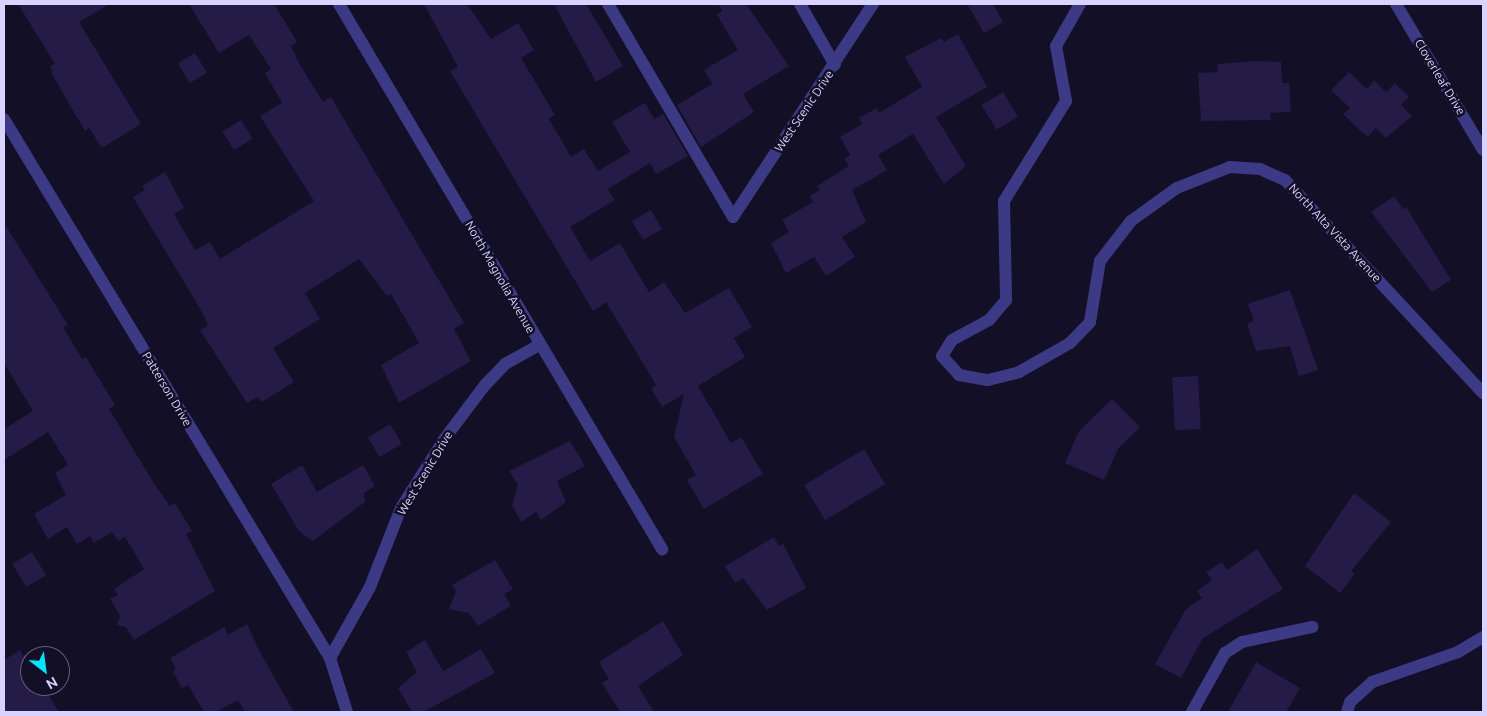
<!DOCTYPE html>
<style>
body{margin:0}
#map{position:relative;width:1487px;height:716px;overflow:hidden;background:#130f26;font-family:Ubuntu,sans-serif}
div>[style]{position:absolute}
[style*='--x']{left:calc(var(--x)*1px);top:calc(var(--y)*1px);width:calc(var(--w)*1px);rotate:calc(var(--a)*1deg)}
.building>*{inset:0;background:#241b47;transform-origin:0 0}
.service>*{height:12px;margin:-6px;padding:0 6px;transform-origin:6px;border-radius:6px;background:#3d3a85}
.minor>*{height:12px;margin:-6px;padding:0 6px;transform-origin:6px;border-radius:6px;background:#3d3a85}
.tertiary>*{height:12px;margin:-6px;padding:0 6px;transform-origin:6px;border-radius:6px;background:#3d3a85}
span{translate:-50% -50%;white-space:nowrap;text-align:center;line-height:1.15;-webkit-text-stroke:5px #130f26;paint-order:stroke}
.street-label{font-size:12px;color:#d9d4ff}
.frame{position:absolute;inset:0;border:5px solid #d9d4ff;pointer-events:none}
.north{position:absolute;left:20px;top:646px;width:50px;height:50px;box-sizing:border-box;background:#130f26;border:1px solid #625e7d;border-radius:50%;rotate:150deg;font-size:14px;font-weight:700;line-height:20px;text-align:center;color:#d9d4ff}
.north::after{content:'';display:block;margin:auto;width:18px;height:22px;background:#00e5ff;clip-path:polygon(50% 0,100% 100%,50% 72%,0 100%)}
</style>
<div id="map">
<div class="building">
<div style="clip-path:polygon(18px 4px,110px 4px,79px 22px,141px 124px,102px 148px,89px 128px,85px 131px,53px 76px,50px 66px,55px 64px)"></div>
<div style="clip-path:polygon(189px 4px,274px 4px,297px 42px,291px 46px,300px 65px,323px 102px,331px 97px,464px 323px,454px 329px,471px 361px,399px 403px,381px 365px,419px 343px,391px 294px,387px 296px,359px 259px,305px 293px,320px 319px,273px 348px,294px 382px,262px 402px,258px 397px,247px 403px,200px 330px,208px 325px,201px 310px,133px 197px,145px 190px,142px 186px,165px 172px,184px 208px,174px 214px,195px 250px,210px 242px,220px 259px,314px 201px,260px 116px,282px 103px,265px 73px,271px 69px,249px 35px,219px 53px)"></div>
<div style="clip-path:polygon(424px 4px,467px 4px,491px 39px,518px 23px,534px 50px,521px 58px,555px 115px,549px 119px,571px 157px,584px 149px,598px 171px,630px 152px,612px 122px,645px 103px,654px 119px,663px 114px,688px 156px,656px 174px,650px 163px,608px 189px,615px 200px,570px 227px,590px 261px,620px 243px,649px 292px,664px 282px,685px 313px,729px 288px,752px 327px,734px 338px,745px 357px,698px 386px,731px 443px,741px 437px,763px 474px,704px 509px,687px 480px,696px 475px,674px 437px,684px 394px,662px 407px,651px 388px,656px 385px,606px 302px,593px 311px,450px 71px,458px 67px)"></div>
<div style="clip-path:polygon(554px 4px,586px 4px,623px 66px,596px 82px)"></div>
<div style="clip-path:polygon(718px 4px,746px 4px,789px 66px,743px 94px,754px 112px,701px 147px,677px 105px,712px 84px,704px 70px,738px 50px,717px 15px,722px 11px)"></div>
<div style="clip-path:polygon(967px 4px,993px 4px,1003px 22px,984px 33px)"></div>
<div style="clip-path:polygon(958px 34px,987px 87px,936px 117px,966px 166px,944px 184px,913px 134px,878px 155px,887px 170px,852px 190px,866px 222px,842px 237px,855px 257px,826px 276px,814px 257px,786px 273px,771px 243px,789px 232px,782px 220px,813px 202px,810px 196px,820px 190px,817px 186px,849px 166px,844px 159px,850px 155px,840px 137px,862px 124px,859px 118px,877px 108px,879px 113px,922px 87px,905px 57px,941px 38px,944px 42px)"></div>
<div style="left:195px;top:53px;width:23px;height:20px;rotate:59deg"></div>
<div style="clip-path:polygon(1256px 61px,1281px 62px,1282px 83px,1289px 83px,1291px 112px,1270px 113px,1271px 120px,1201px 121px,1198px 73px,1218px 72px,1217px 64px)"></div>
<div style="clip-path:polygon(1349px 72px,1367px 89px,1374px 80px,1386px 92px,1395px 83px,1409px 97px,1401px 105px,1412px 116px,1386px 138px,1376px 128px,1368px 137px,1364px 134px,1343px 114px,1350px 108px,1331px 90px)"></div>
<div style="left:1003px;top:92px;width:29px;height:25px;rotate:59deg"></div>
<div style="left:241px;top:120px;width:22px;height:22px;rotate:58deg"></div>
<div style="clip-path:polygon(1394px 196px,1403px 209px,1406px 207px,1451px 280px,1432px 292px,1371px 212px)"></div>
<div style="left:651px;top:210px;width:22px;height:22px;rotate:60deg"></div>
<div style="clip-path:polygon(4px 223px,68px 325px,63px 327px,82px 359px,86px 357px,115px 405px,109px 409px,155px 485px,170px 506px,175px 503px,192px 531px,186px 534px,215px 591px,134px 640px,126px 627px,117px 625px,120px 616px,110px 599px,118px 595px,114px 589px,144px 569px,125px 537px,118px 541px,112px 532px,94px 543px,90px 536px,77px 544px,67px 527px,48px 539px,34px 514px,66px 495px,55px 473px,68px 465px,48px 432px,4px 460px,4px 429px,33px 411px,4px 363px)"></div>
<div style="clip-path:polygon(1290px 290px,1318px 370px,1299px 376px,1290px 346px,1256px 351px,1247px 324px,1254px 321px,1248px 304px)"></div>
<div style="left:1198px;top:376px;width:53px;height:26px;rotate:87deg"></div>
<div style="clip-path:polygon(1112px 399px,1140px 427px,1118px 449px,1104px 480px,1065px 463px,1079px 431px)"></div>
<div style="left:390px;top:424px;width:23px;height:26px;rotate:59deg"></div>
<div style="clip-path:polygon(570px 441px,585px 466px,557px 481px,566px 502px,541px 520px,536px 512px,521px 522px,512px 505px,518px 485px,509px 471px)"></div>
<div style="left:864px;top:449px;width:41px;height:70px;rotate:59deg"></div>
<div style="clip-path:polygon(302px 465px,317px 492px,363px 465px,375px 486px,364px 493px,365px 502px,313px 541px,299px 531px,271px 484px)"></div>
<div style="clip-path:polygon(1354px 493px,1391px 522px,1351px 571px,1355px 574px,1340px 593px,1305px 566px)"></div>
<div style="clip-path:polygon(774px 537px,779px 546px,783px 544px,806px 588px,767px 610px,743px 578px,735px 583px,725px 566px)"></div>
<div style="clip-path:polygon(1257px 549px,1283px 589px,1203px 638px,1181px 678px,1155px 664px,1186px 609px,1202px 598px,1197px 591px,1212px 580px,1206px 572px,1222px 562px,1227px 570px)"></div>
<div style="left:32px;top:552px;width:27px;height:23px;rotate:59deg"></div>
<div style="clip-path:polygon(495px 560px,513px 589px,504px 594px,511px 606px,478px 626px,469px 613px,449px 609px,456px 591px,452px 585px)"></div>
<div style="clip-path:polygon(663px 621px,683px 655px,638px 686px,654px 712px,620px 712px,602px 683px,609px 679px,599px 662px)"></div>
<div style="clip-path:polygon(247px 624px,261px 654px,294px 712px,245px 712px,238px 700px,216px 712px,204px 712px,188px 685px,182px 688px,173px 672px,176px 669px,170px 658px,224px 627px,228px 635px)"></div>
<div style="clip-path:polygon(425px 640px,443px 671px,481px 649px,495px 673px,423px 712px,412px 712px,398px 688px,417px 672px,406px 652px)"></div>
<div style="clip-path:polygon(20px 650px,30px 666px,30px 686px,43px 686px,59px 712px,4px 712px,4px 660px)"></div>
<div style="clip-path:polygon(1256px 662px,1300px 688px,1286px 712px,1228px 712px)"></div>
</div>
<div class="service">
<div style="--x:608;--y:4;--w:247;--a:59.6"></div>
</div>
<div class="minor">
<div style="--x:800;--y:4;--w:70;--a:60.2"></div>
<div style="--x:1080;--y:4;--w:48;--a:119.7"></div>
<div style="--x:1056;--y:46;--w:56;--a:79.7"></div>
<div style="--x:1066;--y:101;--w:118;--a:121.8"></div>
<div style="--x:1004;--y:201;--w:99;--a:88.8"></div>
<div style="--x:1006;--y:300;--w:26;--a:130"></div>
<div style="--x:989;--y:320;--w:42;--a:151.6"></div>
<div style="--x:952;--y:340;--w:19;--a:122"></div>
<div style="--x:942;--y:356;--w:25;--a:48"></div>
<div style="--x:959;--y:375;--w:29;--a:10"></div>
<div style="--x:988;--y:380;--w:32;--a:-14"></div>
<div style="--x:1019;--y:372;--w:59;--a:-29.6"></div>
<div style="--x:1070;--y:343;--w:29;--a:-46"></div>
<div style="--x:1090;--y:322;--w:62;--a:-80.7"></div>
<div style="--x:1100;--y:261;--w:51;--a:-52.2"></div>
<div style="--x:1131;--y:221;--w:57;--a:-35.7"></div>
<div style="--x:1177;--y:188;--w:57;--a:-21.6"></div>
<div style="--x:1230;--y:167;--w:30;--a:4"></div>
<div style="--x:1260;--y:169;--w:27;--a:24"></div>
<div style="--x:1285;--y:180;--w:291;--a:47.1"></div>
<div style="--x:1396;--y:4;--w:170;--a:59.2"></div>
<div style="--x:4;--y:119;--w:630;--a:58.83"></div>
<div style="--x:733;--y:217;--w:255;--a:-56.7"></div>
<div style="--x:347;--y:712;--w:57;--a:-107.5"></div>
<div style="--x:330;--y:658;--w:81;--a:-60.6"></div>
<div style="--x:370;--y:587;--w:85;--a:-68.6"></div>
<div style="--x:401;--y:508;--w:83;--a:-57.8"></div>
<div style="--x:445;--y:438;--w:66;--a:-53"></div>
<div style="--x:485;--y:385;--w:29;--a:-46"></div>
<div style="--x:505;--y:364;--w:39;--a:-29"></div>
<div style="--x:1192;--y:712;--w:68;--a:-60.8"></div>
<div style="--x:1225;--y:653;--w:20;--a:-33"></div>
<div style="--x:1242;--y:642;--w:72;--a:-12.1"></div>
<div style="--x:1347;--y:712;--w:10;--a:-73"></div>
<div style="--x:1350;--y:702;--w:30;--a:-42"></div>
<div style="--x:1372;--y:682;--w:91;--a:-19.2"></div>
<div style="--x:1458;--y:652;--w:29;--a:-31"></div>
</div>
<div class="tertiary">
<div style="--x:339;--y:4;--w:634;--a:59.35"></div>
</div>
<div class="street-label">
<span style="left:1440px;top:77px;rotate:59deg">Cloverleaf Drive</span>
<span style="left:804px;top:111px;rotate:-56deg">West Scenic Drive</span>
<span style="left:1335px;top:233px;rotate:47deg">North Alta Vista Avenue</span>
<span style="left:500px;top:277px;rotate:60deg">North Magnolia Avenue</span>
<span style="left:167px;top:389px;rotate:59deg">Patterson Drive</span>
<span style="left:425px;top:473px;rotate:-59deg">West Scenic Drive</span>
</div>
<div class="frame"></div>
<div class="north">N</div>
</div>
